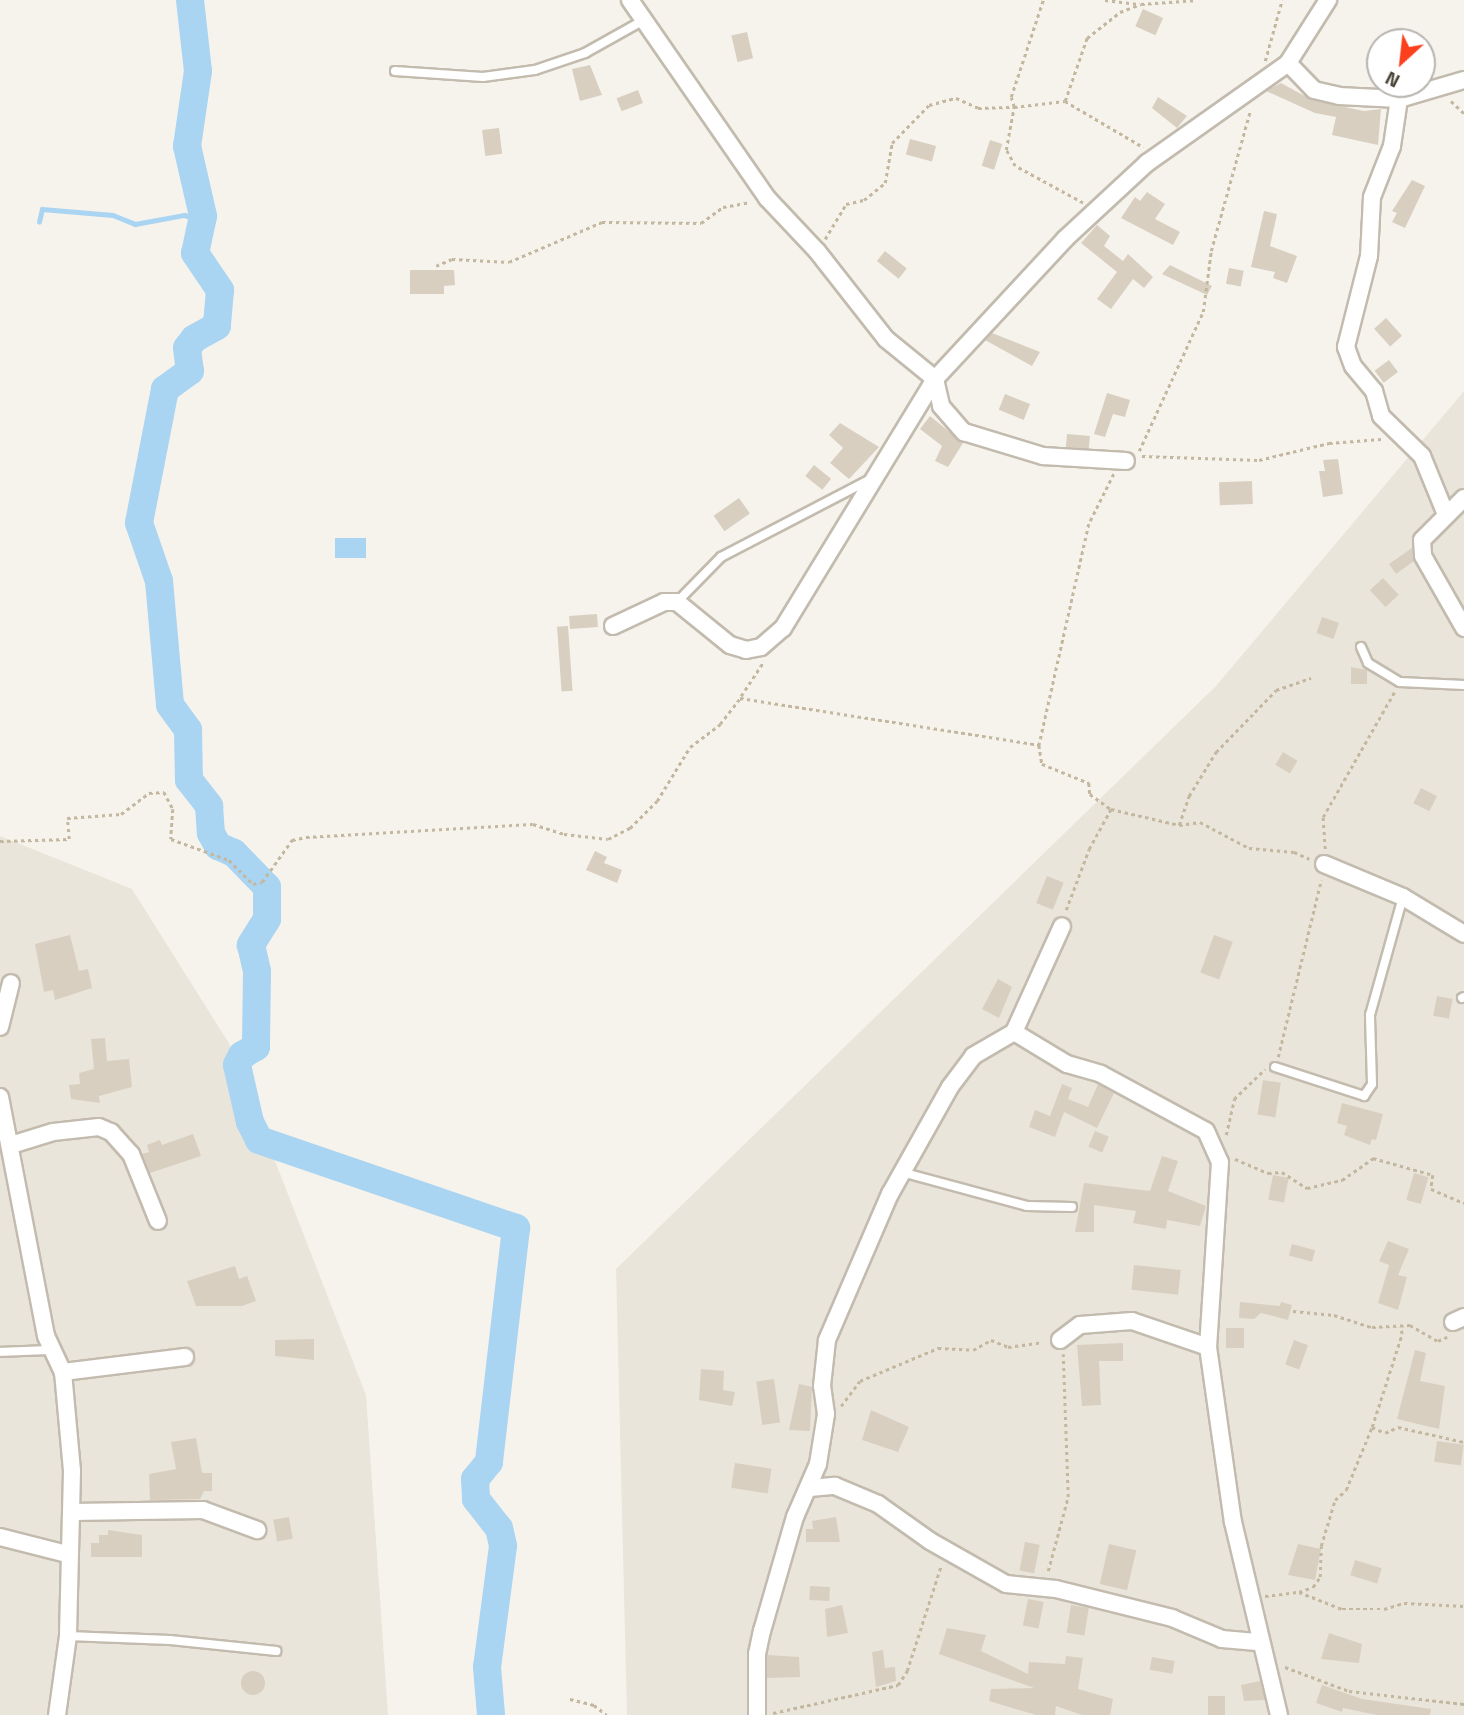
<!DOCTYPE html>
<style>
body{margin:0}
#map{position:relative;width:1464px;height:1715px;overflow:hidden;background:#f6f3ec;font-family:"Titillium Web",sans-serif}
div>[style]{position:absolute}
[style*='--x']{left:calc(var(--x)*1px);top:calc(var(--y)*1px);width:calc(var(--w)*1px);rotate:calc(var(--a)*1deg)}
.residential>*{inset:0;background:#eae5da}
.water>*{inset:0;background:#a9d4f2;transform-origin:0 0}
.stream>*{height:4.5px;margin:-2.25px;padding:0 2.25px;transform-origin:2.25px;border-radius:2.25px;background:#a9d4f2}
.river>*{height:28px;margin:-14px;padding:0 14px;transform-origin:14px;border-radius:14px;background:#a9d4f2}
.building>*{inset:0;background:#d8cfc1;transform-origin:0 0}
.round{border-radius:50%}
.path>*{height:2.5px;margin-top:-1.25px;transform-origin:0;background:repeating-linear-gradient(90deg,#c4b79f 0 3.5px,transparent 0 7px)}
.roads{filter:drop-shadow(2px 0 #c2bbae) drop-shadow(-2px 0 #c2bbae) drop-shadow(0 2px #c2bbae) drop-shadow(0 -2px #c2bbae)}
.lane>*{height:8px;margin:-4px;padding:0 4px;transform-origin:4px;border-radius:4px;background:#fff}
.street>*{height:16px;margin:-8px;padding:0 8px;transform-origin:8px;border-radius:8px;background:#fff}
span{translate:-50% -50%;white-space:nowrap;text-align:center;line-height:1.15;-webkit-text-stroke:7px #fff;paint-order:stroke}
.north{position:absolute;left:1366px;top:28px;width:70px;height:70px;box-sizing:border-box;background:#fff;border:2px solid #b7b4b0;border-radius:50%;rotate:207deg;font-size:19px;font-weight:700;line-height:28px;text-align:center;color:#4b4439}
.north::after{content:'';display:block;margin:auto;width:24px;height:32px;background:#fc3f1d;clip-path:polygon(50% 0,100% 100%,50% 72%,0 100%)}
</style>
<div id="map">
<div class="residential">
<div style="clip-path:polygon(1464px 391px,1464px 1715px,627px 1715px,616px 1269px,1216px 686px)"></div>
<div style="clip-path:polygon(0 836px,132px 889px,230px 1045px,366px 1395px,388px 1715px,0 1715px)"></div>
</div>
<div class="water">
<div style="left:335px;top:538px;width:31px;height:20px"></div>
</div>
<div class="stream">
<div style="--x:39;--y:222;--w:13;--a:-77"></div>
<div style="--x:42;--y:209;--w:71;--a:4.8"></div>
<div style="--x:113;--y:215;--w:24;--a:22"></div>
<div style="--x:135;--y:224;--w:50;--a:-10.4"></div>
<div style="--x:184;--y:215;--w:20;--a:15"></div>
</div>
<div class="river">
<div style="--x:190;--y:0;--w:71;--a:83.6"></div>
<div style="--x:198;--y:71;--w:76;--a:98.3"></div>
<div style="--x:187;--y:146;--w:72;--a:77.1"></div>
<div style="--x:203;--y:216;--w:38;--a:102"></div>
<div style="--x:195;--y:253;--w:45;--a:56"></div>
<div style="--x:220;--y:290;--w:36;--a:95"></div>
<div style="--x:217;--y:326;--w:26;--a:151"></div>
<div style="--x:194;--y:339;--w:11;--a:128"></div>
<div style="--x:187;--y:348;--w:23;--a:83"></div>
<div style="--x:190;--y:371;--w:31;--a:144"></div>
<div style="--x:165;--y:389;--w:136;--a:101"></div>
<div style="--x:139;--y:523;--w:61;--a:71"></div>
<div style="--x:159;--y:581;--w:124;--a:84.9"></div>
<div style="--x:170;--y:705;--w:31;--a:54"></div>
<div style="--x:188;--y:730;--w:50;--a:88.9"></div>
<div style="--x:189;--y:780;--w:33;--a:52"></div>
<div style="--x:209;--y:806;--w:27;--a:86"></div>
<div style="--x:211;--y:833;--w:15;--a:62"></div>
<div style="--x:218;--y:846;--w:17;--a:24"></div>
<div style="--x:234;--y:853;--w:47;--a:45.9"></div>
<div style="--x:267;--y:887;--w:32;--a:90"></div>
<div style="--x:267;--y:919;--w:31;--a:122"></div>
<div style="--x:251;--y:945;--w:27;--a:77"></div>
<div style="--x:257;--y:971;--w:76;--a:90.8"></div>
<div style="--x:256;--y:1047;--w:16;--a:150"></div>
<div style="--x:242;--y:1055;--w:11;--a:117"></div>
<div style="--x:237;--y:1065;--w:58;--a:77.2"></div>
<div style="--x:250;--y:1122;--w:20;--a:63"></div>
<div style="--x:259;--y:1140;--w:272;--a:18.9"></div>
<div style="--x:516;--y:1228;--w:236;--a:96.6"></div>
<div style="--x:489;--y:1462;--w:22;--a:129"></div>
<div style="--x:475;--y:1479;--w:20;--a:87"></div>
<div style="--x:476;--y:1499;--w:37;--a:52"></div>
<div style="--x:499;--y:1528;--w:18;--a:77"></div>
<div style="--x:503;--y:1546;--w:122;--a:97.5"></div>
<div style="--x:487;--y:1667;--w:48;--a:85.2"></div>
</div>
<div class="building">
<div style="left:1143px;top:9px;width:22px;height:19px;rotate:24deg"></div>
<div style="left:747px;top:32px;width:27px;height:16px;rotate:77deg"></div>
<div style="clip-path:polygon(590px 65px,602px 95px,580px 101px,572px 69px)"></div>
<div style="clip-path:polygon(1281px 83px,1312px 100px,1364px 111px,1381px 109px,1378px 145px,1332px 135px,1336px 117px,1315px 113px,1266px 91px)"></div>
<div style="left:638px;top:90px;width:14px;height:23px;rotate:69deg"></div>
<div style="clip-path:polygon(1158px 97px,1187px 116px,1177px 128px,1152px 108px)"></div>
<div style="left:499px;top:128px;width:26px;height:17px;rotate:83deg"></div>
<div style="left:910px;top:139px;width:27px;height:16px;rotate:15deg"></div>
<div style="left:990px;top:140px;width:13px;height:27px;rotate:18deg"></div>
<div style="clip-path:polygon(1412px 180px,1425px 186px,1405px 228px,1392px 222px,1397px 213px,1392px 211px)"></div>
<div style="clip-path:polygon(1147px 192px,1165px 204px,1155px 219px,1180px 232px,1173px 245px,1121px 218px,1135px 197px,1140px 201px)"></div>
<div style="clip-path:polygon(1264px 211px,1277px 214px,1270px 246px,1297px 256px,1287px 283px,1273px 278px,1275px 272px,1251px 267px)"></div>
<div style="clip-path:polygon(1097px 225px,1110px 236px,1104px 246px,1123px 261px,1128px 254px,1153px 277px,1144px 288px,1133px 279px,1111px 309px,1097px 299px,1117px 272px,1081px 243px)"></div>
<div style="left:885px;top:251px;width:28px;height:13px;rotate:39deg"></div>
<div style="clip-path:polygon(1170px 265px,1212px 286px,1207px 295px,1162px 274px)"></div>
<div style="left:1229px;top:268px;width:15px;height:16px;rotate:11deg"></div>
<div style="clip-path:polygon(410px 270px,454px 270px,455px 285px,444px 286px,444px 294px,410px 294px)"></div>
<div style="left:1386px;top:318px;width:24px;height:16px;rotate:48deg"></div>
<div style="clip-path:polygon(992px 333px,1040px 352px,1032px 366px,985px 340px)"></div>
<div style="left:1389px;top:360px;width:15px;height:18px;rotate:53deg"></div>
<div style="clip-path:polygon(1107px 393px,1130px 400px,1125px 417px,1113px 414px,1105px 437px,1094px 434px)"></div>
<div style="left:1005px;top:394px;width:27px;height:17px;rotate:22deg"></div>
<div style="clip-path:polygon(930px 416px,963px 443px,948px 467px,935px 461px,942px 446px,920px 429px)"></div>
<div style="clip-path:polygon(840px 423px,879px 447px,849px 479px,830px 463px,843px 448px,829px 435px)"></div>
<div style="left:1067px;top:434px;width:23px;height:13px;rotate:5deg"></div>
<div style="clip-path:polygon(1338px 459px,1343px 494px,1323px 497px,1319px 471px,1325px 471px,1323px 460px)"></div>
<div style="left:814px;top:465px;width:22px;height:14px;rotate:39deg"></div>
<div style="left:1252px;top:481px;width:23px;height:33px;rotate:88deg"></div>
<div style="left:739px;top:498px;width:19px;height:31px;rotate:55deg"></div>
<div style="clip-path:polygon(1412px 548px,1414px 561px,1396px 574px,1389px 564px)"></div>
<div style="left:1383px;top:578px;width:23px;height:18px;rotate:47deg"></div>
<div style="left:597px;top:614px;width:13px;height:28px;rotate:86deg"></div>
<div style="left:1322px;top:617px;width:18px;height:17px;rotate:19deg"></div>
<div style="left:568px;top:626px;width:65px;height:11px;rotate:86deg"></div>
<div style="clip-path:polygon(1351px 667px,1367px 670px,1367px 684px,1351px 684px)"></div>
<div style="left:1283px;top:752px;width:17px;height:15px;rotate:31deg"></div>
<div style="left:1421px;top:788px;width:18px;height:17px;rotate:27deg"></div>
<div style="clip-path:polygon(595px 851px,607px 857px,604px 863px,622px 870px,617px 883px,586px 870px)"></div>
<div style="left:1047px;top:876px;width:18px;height:29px;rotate:22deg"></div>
<div style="clip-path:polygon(70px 935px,79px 971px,88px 969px,92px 988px,55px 1000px,53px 990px,44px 992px,35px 944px)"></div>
<div style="left:1214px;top:935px;width:20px;height:40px;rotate:20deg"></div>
<div style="clip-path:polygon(998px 979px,1012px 987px,999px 1018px,982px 1009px)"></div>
<div style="left:1437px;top:996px;width:16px;height:20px;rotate:11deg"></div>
<div style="clip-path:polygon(105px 1038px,107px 1061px,129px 1059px,132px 1087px,99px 1096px,100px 1103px,71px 1099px,69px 1085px,80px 1084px,79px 1073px,94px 1069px,91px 1039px)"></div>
<div style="left:1263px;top:1080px;width:18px;height:35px;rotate:9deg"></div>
<div style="clip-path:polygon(1062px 1084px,1072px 1088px,1068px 1099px,1088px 1107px,1098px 1084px,1114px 1093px,1097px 1128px,1064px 1112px,1055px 1137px,1029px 1127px,1035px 1110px,1050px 1116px)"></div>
<div style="clip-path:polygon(1342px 1103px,1383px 1114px,1376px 1140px,1372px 1139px,1370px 1145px,1344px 1135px,1347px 1126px,1337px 1123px)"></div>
<div style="left:1095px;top:1131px;width:15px;height:17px;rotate:23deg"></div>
<div style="clip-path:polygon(193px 1134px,201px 1156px,150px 1173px,142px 1154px,149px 1152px,147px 1145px,160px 1140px,162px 1145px)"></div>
<div style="clip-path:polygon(1162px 1156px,1178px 1161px,1168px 1191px,1206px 1206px,1200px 1226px,1167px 1220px,1166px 1229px,1133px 1223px,1136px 1211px,1094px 1205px,1094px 1232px,1075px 1232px,1084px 1183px,1150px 1191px)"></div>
<div style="left:1414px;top:1173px;width:15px;height:28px;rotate:16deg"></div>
<div style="left:1273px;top:1175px;width:16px;height:25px;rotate:11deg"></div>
<div style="clip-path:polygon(1388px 1241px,1409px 1249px,1398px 1275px,1407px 1277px,1398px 1310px,1378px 1303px,1389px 1265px,1379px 1261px)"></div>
<div style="left:1292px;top:1244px;width:24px;height:12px;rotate:15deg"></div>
<div style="left:1134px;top:1265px;width:47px;height:25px;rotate:6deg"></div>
<div style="clip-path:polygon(235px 1266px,239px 1279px,247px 1276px,256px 1301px,242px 1306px,196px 1306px,187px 1281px)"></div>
<div style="clip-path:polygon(1240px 1302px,1280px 1306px,1281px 1302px,1292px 1305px,1288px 1320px,1261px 1313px,1254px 1319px,1239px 1318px)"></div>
<div style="left:1226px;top:1328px;width:18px;height:20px"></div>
<div style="clip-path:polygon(314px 1339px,314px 1360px,275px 1356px,275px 1340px)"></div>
<div style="left:1294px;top:1340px;width:15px;height:26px;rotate:20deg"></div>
<div style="clip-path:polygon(1123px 1343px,1123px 1361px,1099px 1361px,1101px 1405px,1082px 1406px,1077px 1345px)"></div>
<div style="clip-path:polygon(1415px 1350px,1426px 1353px,1420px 1381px,1445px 1386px,1439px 1429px,1397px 1419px)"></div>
<div style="clip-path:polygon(701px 1369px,724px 1371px,723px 1390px,735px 1392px,732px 1406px,699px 1400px)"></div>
<div style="left:774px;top:1379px;width:44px;height:18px;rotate:82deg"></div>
<div style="clip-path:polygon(799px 1384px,812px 1387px,810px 1431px,789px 1430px)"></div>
<div style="clip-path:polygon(871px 1410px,909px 1427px,898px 1452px,862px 1440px)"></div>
<div style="clip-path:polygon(196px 1438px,202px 1473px,212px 1473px,212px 1491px,204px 1491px,200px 1499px,150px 1500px,149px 1474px,176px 1469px,171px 1442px)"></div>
<div style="left:1437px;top:1441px;width:27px;height:21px;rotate:8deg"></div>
<div style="left:735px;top:1463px;width:37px;height:25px;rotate:9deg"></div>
<div style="left:289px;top:1517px;width:22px;height:16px;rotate:80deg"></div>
<div style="clip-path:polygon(836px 1517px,840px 1542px,806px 1542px,806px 1529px,813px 1529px,812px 1521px)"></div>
<div style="clip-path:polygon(108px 1530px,142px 1535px,142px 1557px,91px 1557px,91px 1543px,99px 1543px,99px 1535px,108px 1535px)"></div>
<div style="left:1025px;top:1542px;width:15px;height:29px;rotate:11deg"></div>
<div style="left:1109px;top:1544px;width:28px;height:41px;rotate:13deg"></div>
<div style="clip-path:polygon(1298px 1544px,1321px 1549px,1315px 1580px,1288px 1575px)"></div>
<div style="left:1355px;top:1560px;width:28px;height:16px;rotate:17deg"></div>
<div style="left:810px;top:1586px;width:20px;height:14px;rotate:3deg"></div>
<div style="left:1028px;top:1599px;width:16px;height:27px;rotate:11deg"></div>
<div style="clip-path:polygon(842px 1605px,848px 1633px,827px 1637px,825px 1609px)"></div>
<div style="left:1071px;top:1605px;width:18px;height:28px;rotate:9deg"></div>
<div style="clip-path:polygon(947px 1628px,986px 1635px,981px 1651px,1028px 1674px,1029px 1662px,1065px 1664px,1066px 1656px,1083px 1658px,1078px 1689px,1113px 1699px,1110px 1715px,1082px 1715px,1056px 1706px,1055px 1715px,1036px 1715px,989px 1701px,991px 1689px,1034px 1688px,939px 1654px)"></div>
<div style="clip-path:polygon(1329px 1633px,1362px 1644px,1359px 1663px,1321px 1659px)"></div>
<div style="clip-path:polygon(883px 1650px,885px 1668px,895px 1667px,896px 1681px,876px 1687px,872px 1652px)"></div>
<div style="clip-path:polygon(767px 1655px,799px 1657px,800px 1677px,767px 1678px)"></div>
<div style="left:1152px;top:1657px;width:23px;height:13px;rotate:10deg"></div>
<div class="round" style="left:241px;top:1671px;width:24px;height:24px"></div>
<div style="clip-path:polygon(1260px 1681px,1265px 1700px,1244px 1701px,1241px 1685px)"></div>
<div style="clip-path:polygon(1322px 1685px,1362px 1699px,1431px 1709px,1430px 1715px,1377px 1715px,1343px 1708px,1342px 1712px,1316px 1703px)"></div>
<div style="left:1208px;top:1696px;width:17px;height:19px"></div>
</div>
<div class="path">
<div style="--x:1105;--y:0;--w:35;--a:7"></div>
<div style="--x:1265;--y:61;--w:63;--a:-74.4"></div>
<div style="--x:1065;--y:101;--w:91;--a:30.5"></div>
<div style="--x:1451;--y:101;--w:18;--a:43"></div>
<div style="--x:1083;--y:203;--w:77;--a:-151.4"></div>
<div style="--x:1015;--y:166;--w:18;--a:-119"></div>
<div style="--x:1006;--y:150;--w:44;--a:-79.5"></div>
<div style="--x:1014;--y:107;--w:51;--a:-6.7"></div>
<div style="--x:1065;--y:101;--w:67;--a:-70.8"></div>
<div style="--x:1087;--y:38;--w:42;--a:-38.2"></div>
<div style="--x:1120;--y:12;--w:22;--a:-21"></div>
<div style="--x:1141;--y:4;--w:56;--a:-4.1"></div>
<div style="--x:825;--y:239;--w:41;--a:-59"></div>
<div style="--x:846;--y:204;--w:18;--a:-13"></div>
<div style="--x:864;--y:200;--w:27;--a:-39"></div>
<div style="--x:885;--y:183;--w:41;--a:-80.1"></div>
<div style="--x:892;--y:143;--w:53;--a:-45.8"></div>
<div style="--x:929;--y:105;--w:28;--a:-15"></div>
<div style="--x:956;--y:98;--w:24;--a:24"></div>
<div style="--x:978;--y:108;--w:36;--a:-2"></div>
<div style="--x:1014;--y:107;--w:10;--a:-107"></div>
<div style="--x:1011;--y:97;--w:102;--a:-71.7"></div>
<div style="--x:436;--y:266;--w:17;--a:-24"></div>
<div style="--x:452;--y:259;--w:57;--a:3"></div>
<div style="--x:509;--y:262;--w:101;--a:-23.3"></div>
<div style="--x:602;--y:222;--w:99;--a:0.6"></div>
<div style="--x:701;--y:223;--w:27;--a:-36"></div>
<div style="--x:723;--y:207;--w:27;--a:-10"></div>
<div style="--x:1139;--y:451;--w:153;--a:-65.3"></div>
<div style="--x:1203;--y:312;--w:62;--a:-82.5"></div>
<div style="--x:1211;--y:251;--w:145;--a:-74.4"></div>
<div style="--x:1142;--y:456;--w:117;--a:2"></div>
<div style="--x:1259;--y:460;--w:72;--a:-13.7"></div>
<div style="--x:1329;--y:443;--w:52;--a:-4.4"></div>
<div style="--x:1114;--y:474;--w:56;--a:116.6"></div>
<div style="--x:1089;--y:524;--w:227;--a:102.7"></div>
<div style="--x:1039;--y:745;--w:19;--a:81"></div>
<div style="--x:1042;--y:764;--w:51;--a:22"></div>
<div style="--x:1089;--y:783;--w:11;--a:85"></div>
<div style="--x:1090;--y:794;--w:26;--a:36"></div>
<div style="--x:1111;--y:809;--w:70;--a:13.2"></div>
<div style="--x:1179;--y:825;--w:21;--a:-8"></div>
<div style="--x:1200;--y:822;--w:55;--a:28"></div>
<div style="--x:1249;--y:848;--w:45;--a:5.1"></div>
<div style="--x:1294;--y:852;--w:17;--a:24"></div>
<div style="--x:741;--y:696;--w:42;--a:-56.7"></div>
<div style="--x:1179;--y:825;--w:31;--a:-71"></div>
<div style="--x:1189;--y:796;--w:52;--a:-58.5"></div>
<div style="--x:1216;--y:752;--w:86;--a:-45.9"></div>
<div style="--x:1276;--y:690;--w:37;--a:-19"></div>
<div style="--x:0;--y:841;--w:69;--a:-1.7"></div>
<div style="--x:69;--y:839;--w:21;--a:-95"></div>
<div style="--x:67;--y:818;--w:54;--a:-4.2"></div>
<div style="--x:121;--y:814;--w:35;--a:-37"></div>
<div style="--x:149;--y:793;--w:15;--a:-4"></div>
<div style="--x:164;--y:792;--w:19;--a:62"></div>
<div style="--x:173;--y:809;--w:30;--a:94"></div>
<div style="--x:171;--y:839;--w:62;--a:19.9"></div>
<div style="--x:229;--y:860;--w:34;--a:45"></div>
<div style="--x:253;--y:884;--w:9;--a:-13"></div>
<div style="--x:262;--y:882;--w:52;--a:-54.5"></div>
<div style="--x:292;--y:840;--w:14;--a:-12"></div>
<div style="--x:306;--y:837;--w:227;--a:-3.3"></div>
<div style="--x:533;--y:824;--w:33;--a:18"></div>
<div style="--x:564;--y:834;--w:44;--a:6.5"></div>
<div style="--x:608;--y:839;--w:25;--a:-27"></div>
<div style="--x:630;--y:828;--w:38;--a:-45"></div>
<div style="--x:657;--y:801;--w:63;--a:-58.6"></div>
<div style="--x:690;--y:747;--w:38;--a:-37"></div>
<div style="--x:720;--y:724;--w:33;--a:-52"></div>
<div style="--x:740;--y:698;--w:303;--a:8.9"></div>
<div style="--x:1325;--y:849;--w:32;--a:-94"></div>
<div style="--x:1323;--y:817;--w:145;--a:-60.3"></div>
<div style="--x:1066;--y:910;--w:65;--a:-69.3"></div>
<div style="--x:1089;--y:849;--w:46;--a:-61.2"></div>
<div style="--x:1278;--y:1057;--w:182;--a:-76.3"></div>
<div style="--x:1226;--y:1135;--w:37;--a:-77"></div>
<div style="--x:1234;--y:1099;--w:43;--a:-44.1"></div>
<div style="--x:1235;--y:1159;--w:36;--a:23"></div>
<div style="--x:1268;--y:1173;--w:14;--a:-4"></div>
<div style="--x:1282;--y:1172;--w:30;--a:33"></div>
<div style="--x:1307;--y:1188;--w:36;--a:-13"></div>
<div style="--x:1342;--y:1180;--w:38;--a:-35"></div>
<div style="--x:1373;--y:1158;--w:62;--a:15.8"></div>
<div style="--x:1433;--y:1175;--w:14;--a:98"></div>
<div style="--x:1431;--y:1189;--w:36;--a:23"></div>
<div style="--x:1293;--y:1311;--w:41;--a:5.6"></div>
<div style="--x:1334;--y:1315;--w:40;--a:18"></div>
<div style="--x:1372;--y:1327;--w:38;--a:-3"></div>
<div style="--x:1410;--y:1325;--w:32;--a:30"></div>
<div style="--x:1438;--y:1341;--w:10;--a:-24"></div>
<div style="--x:841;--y:1406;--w:31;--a:-53"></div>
<div style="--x:860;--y:1381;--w:85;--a:-22.9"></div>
<div style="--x:938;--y:1348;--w:35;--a:3"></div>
<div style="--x:973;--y:1350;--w:21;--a:-29"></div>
<div style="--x:991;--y:1340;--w:18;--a:22"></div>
<div style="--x:1008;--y:1347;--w:35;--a:-8"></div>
<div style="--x:1372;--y:1427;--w:14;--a:25"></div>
<div style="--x:1385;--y:1433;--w:14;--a:-25"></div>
<div style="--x:1398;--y:1427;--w:68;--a:12.8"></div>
<div style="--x:1048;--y:1571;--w:77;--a:-74.9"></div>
<div style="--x:1068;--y:1497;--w:143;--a:-92"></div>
<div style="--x:1299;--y:1592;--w:15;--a:-20"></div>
<div style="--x:1313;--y:1587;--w:12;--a:-55"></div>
<div style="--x:1320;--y:1577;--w:31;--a:-88"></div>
<div style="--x:1321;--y:1546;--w:48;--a:-73.1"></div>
<div style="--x:1335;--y:1500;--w:15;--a:-42"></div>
<div style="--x:1346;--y:1490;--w:68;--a:-67.6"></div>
<div style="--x:1372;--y:1427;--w:98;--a:-72.1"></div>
<div style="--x:1402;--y:1334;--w:7;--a:-106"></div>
<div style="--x:1265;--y:1596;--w:34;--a:-7"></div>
<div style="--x:1299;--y:1592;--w:46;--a:21.6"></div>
<div style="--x:1342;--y:1609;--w:42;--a:0"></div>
<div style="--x:1384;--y:1609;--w:21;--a:-17"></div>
<div style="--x:1404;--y:1603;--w:60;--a:2.9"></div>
<div style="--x:1285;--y:1667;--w:68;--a:20.6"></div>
<div style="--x:1349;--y:1691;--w:116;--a:6.4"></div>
<div style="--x:570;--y:1699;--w:25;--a:14"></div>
<div style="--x:594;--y:1705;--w:16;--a:38"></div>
<div style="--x:773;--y:1713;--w:128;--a:-12.6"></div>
<div style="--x:898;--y:1685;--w:17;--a:-57"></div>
<div style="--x:907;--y:1671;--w:110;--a:-72.1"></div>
</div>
<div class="roads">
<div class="lane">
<div style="--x:395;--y:71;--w:88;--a:3.9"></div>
<div style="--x:483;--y:77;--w:52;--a:-7.7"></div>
<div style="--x:535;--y:70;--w:53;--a:-18.8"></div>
<div style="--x:585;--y:53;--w:65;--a:-29.3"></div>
<div style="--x:677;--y:602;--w:63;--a:-45.6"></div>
<div style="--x:721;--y:557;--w:167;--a:-27.5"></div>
<div style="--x:1361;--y:647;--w:17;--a:66"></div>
<div style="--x:1368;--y:663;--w:37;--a:31"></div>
<div style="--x:1400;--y:682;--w:64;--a:2.7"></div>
<div style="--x:1462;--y:998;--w:2;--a:-27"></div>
<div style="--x:1275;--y:1067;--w:94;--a:18"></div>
<div style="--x:1364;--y:1096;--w:14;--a:-56"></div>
<div style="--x:1372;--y:1084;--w:69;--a:-91.7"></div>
<div style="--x:1370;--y:1015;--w:123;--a:-74.4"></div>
<div style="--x:905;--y:1173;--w:126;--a:15.1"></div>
<div style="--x:1027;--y:1206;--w:45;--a:1.3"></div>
<div style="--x:0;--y:1352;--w:52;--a:-2.2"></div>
<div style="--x:68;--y:1636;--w:102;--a:2.2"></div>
<div style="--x:170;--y:1640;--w:107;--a:5.9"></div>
</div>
<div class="street">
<div style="--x:630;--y:0;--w:241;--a:55.3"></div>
<div style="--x:767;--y:198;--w:73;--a:46.7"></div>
<div style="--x:817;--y:251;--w:112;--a:51.9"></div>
<div style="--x:886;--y:339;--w:63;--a:39.2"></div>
<div style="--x:935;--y:379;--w:28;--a:77"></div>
<div style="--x:941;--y:406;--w:35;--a:49"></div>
<div style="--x:964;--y:432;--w:83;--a:16.9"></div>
<div style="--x:1043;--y:456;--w:83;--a:3.4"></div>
<div style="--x:1288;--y:63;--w:37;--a:46"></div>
<div style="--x:1314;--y:90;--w:26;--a:13"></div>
<div style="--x:1339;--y:96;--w:60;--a:2.9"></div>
<div style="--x:1399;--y:99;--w:68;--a:-16.3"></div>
<div style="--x:1399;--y:99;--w:48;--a:98.5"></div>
<div style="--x:1392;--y:146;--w:55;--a:111.4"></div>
<div style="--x:1372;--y:197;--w:59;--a:92.9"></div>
<div style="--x:1369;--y:256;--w:94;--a:104.2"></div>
<div style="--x:1346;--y:347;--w:20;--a:70"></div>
<div style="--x:1353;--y:366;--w:33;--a:50"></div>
<div style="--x:1374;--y:391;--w:26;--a:74"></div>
<div style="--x:1381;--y:416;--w:57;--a:44.3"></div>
<div style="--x:1422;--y:456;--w:61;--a:67.7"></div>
<div style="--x:1464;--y:498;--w:59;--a:135"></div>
<div style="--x:1422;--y:540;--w:16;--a:86"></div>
<div style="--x:1423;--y:556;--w:83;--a:60.3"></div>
<div style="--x:613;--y:626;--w:56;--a:-25.2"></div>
<div style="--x:664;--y:602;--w:13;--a:0"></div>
<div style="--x:677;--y:602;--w:68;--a:39.1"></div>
<div style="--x:730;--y:645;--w:17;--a:17"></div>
<div style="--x:746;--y:650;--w:15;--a:-11"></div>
<div style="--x:761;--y:647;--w:29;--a:-41"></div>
<div style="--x:783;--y:628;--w:292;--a:-58.6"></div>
<div style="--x:935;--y:379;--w:191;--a:-47.1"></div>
<div style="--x:1065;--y:239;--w:112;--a:-42.8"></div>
<div style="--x:1147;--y:163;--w:173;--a:-35.3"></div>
<div style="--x:1288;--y:63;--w:75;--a:-57.6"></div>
<div style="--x:1324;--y:864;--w:86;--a:22.7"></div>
<div style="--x:1403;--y:897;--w:71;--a:31.2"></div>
<div style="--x:0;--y:1027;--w:45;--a:-76"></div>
<div style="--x:1014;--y:1032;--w:116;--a:-65.6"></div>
<div style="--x:0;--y:1097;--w:243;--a:79.1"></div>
<div style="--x:46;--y:1336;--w:40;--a:65"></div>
<div style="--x:63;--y:1372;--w:99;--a:84.8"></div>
<div style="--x:72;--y:1471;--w:165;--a:91.4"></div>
<div style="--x:68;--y:1636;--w:80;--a:97.9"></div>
<div style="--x:11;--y:1145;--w:44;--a:-17.2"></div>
<div style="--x:53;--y:1132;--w:46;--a:-6.2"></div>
<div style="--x:99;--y:1127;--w:13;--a:23"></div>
<div style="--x:111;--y:1132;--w:30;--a:48"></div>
<div style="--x:131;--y:1154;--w:72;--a:68.1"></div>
<div style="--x:1453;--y:1322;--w:12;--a:-24"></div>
<div style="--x:1060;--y:1340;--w:25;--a:-37"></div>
<div style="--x:1080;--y:1325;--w:52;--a:-4.4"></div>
<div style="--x:1132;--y:1321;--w:80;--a:18.9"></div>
<div style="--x:63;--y:1372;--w:123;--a:-7"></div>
<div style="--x:810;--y:1488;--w:25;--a:-5"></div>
<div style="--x:835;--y:1486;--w:47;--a:22.7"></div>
<div style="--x:878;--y:1504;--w:64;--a:35.4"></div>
<div style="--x:930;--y:1541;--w:87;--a:29.5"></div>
<div style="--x:1006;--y:1584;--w:50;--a:5.7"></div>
<div style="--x:1056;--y:1589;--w:120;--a:14"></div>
<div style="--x:1172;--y:1618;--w:54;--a:22.8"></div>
<div style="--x:1222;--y:1639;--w:38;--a:5"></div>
<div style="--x:72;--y:1512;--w:131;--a:-0.9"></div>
<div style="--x:203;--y:1510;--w:58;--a:20.3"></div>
<div style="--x:0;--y:1537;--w:69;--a:14.2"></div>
<div style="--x:757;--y:1715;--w:61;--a:-90"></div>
<div style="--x:757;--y:1654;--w:24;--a:-78"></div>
<div style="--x:762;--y:1631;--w:119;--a:-73.9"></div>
<div style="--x:795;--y:1517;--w:58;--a:-66.5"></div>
<div style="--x:818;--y:1464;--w:51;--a:-80.9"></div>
<div style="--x:826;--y:1414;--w:28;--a:-98"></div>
<div style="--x:822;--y:1386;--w:46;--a:-83.8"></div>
<div style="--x:827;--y:1340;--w:159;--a:-66.7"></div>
<div style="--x:890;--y:1194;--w:123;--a:-60.7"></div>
<div style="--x:950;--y:1087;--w:39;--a:-53"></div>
<div style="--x:973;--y:1056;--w:48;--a:-30.3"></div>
<div style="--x:1014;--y:1032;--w:62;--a:31.1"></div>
<div style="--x:1067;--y:1064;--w:35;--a:16"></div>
<div style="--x:1101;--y:1074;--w:119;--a:28.5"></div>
<div style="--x:1206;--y:1131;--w:34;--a:66"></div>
<div style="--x:1220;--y:1162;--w:185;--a:93.7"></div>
<div style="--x:1208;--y:1347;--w:177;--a:81.9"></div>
<div style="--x:1233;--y:1522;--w:198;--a:76.6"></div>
</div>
</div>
<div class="north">N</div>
</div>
